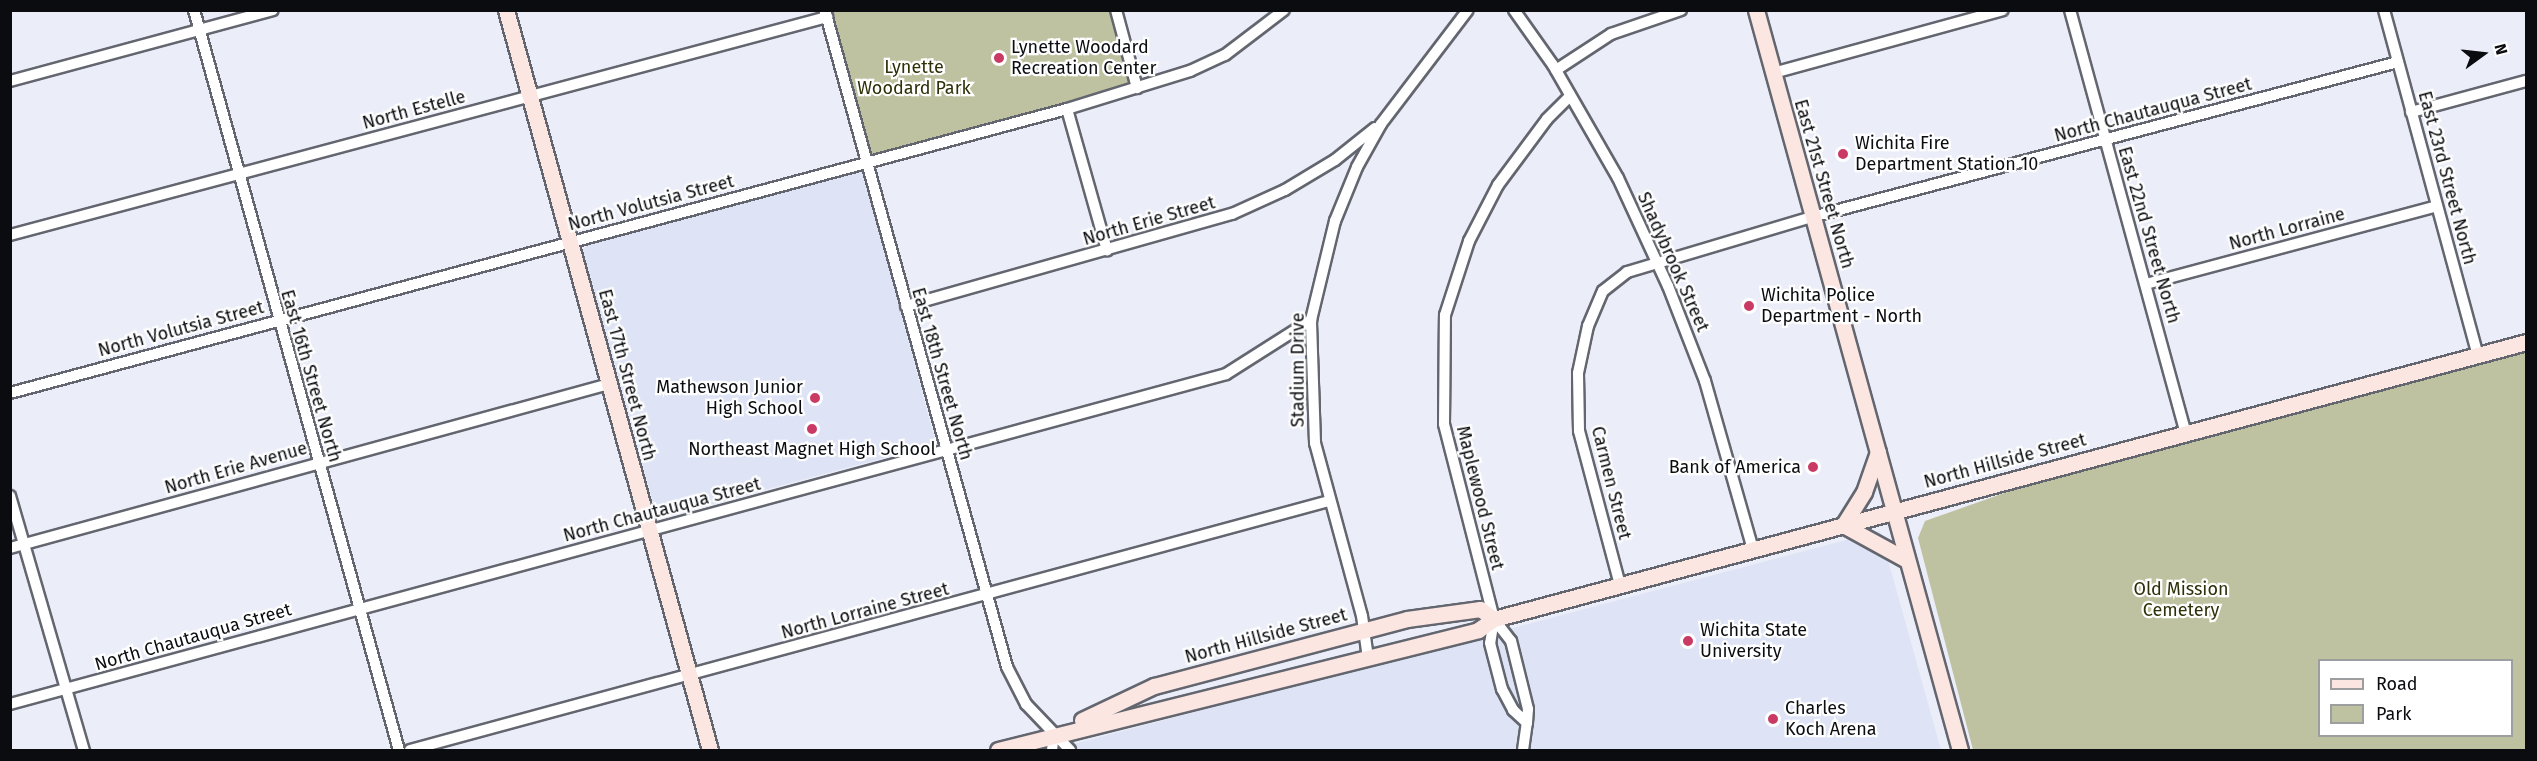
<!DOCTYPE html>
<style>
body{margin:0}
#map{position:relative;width:2537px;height:761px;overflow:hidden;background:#ebeef8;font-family:"Fira Sans",sans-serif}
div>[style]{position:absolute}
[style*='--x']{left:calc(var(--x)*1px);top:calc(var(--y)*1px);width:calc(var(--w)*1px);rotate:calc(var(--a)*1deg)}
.built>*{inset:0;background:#dee4f5}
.green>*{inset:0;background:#bfc2a1}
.roads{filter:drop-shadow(2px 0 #63666f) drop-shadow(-2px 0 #63666f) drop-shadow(0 2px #63666f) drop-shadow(0 -2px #63666f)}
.street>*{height:10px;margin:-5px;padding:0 5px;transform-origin:5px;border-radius:5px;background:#fff}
.secondary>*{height:15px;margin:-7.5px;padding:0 7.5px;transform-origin:7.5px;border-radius:7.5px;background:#fce6e1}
.dots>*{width:16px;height:16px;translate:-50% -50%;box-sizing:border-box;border:3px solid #fff;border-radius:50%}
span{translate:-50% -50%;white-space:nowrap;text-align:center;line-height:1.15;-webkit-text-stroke:4.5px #fff;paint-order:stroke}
.poi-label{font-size:18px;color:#0b0c10}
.left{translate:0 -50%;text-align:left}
.right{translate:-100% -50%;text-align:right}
.park-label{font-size:18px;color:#2e3008}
.street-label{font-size:18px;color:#0b0c10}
.frame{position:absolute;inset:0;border:12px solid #0b0c10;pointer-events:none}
.legend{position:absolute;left:2318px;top:659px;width:195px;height:78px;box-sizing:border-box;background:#fff;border:2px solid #9d9e9f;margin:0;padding:8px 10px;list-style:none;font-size:18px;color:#0b0c10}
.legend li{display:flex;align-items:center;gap:12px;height:30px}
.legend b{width:30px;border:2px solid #9d9e9f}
.north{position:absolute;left:2453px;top:24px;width:60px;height:60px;-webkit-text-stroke:4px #fff;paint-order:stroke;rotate:75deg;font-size:16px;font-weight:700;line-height:24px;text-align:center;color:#0b0c10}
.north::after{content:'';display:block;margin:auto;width:21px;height:27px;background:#0b0c10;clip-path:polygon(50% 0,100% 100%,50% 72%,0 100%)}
</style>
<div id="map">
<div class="built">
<div style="clip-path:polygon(860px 170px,865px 178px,936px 444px,667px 516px,656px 513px,583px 250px,591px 241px)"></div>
<div style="clip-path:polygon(1880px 531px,1941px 750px,1051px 750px)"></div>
</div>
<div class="green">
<div style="clip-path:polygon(825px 11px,1116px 11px,1137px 88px,867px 162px)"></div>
<div style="clip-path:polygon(evenodd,2526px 352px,2526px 750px,1973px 750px,1918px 538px,1925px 521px,2010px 491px,2526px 352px,2320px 660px,2512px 660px,2512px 736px,2320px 736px,2320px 660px)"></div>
</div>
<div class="roads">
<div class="street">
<div style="--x:194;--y:10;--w:768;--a:74.52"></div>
<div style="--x:1116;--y:10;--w:81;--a:74.9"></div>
<div style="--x:1514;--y:10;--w:67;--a:54.7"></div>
<div style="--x:1553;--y:65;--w:130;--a:60.1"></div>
<div style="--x:1618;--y:178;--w:119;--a:65.2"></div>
<div style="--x:1668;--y:286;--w:102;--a:68.7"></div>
<div style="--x:1705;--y:381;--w:176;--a:74.1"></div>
<div style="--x:2070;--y:10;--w:439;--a:74.7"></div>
<div style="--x:2384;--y:10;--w:358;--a:74.8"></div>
<div style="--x:825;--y:11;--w:681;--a:74.49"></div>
<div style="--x:1007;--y:667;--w:42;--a:62.8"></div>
<div style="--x:1026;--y:704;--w:64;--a:46.3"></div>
<div style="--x:1556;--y:70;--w:66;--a:-33.2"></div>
<div style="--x:1611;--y:34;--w:74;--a:-18.9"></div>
<div style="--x:1773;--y:73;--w:238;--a:-15.3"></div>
<div style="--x:10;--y:81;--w:272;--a:-15.1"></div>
<div style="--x:1067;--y:109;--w:147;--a:74.2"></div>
<div style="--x:2411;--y:112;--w:119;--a:-15.1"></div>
<div style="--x:10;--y:235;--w:846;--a:-14.94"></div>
<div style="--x:2146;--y:284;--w:301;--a:-15"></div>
<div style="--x:906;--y:306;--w:339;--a:-15.8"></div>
<div style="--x:1232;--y:214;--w:58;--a:-24.4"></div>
<div style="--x:1285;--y:190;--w:58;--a:-31"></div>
<div style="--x:1335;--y:160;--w:51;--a:-38.7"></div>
<div style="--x:10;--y:393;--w:1094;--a:-15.04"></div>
<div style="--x:1067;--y:109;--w:129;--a:-17.2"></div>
<div style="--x:1190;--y:71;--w:38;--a:-25"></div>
<div style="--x:1225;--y:55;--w:74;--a:-37.3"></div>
<div style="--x:10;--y:496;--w:265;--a:73.8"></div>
<div style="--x:10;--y:548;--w:621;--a:-15.31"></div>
<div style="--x:1620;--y:585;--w:159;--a:-104.9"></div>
<div style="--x:1579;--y:431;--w:58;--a:-91"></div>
<div style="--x:1578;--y:373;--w:48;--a:-78"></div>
<div style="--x:1588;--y:326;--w:38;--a:-67"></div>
<div style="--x:1603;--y:291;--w:31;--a:-38"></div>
<div style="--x:1627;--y:272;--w:193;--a:-16.6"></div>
<div style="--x:1812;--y:217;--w:606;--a:-14.82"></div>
<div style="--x:1494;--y:619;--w:24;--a:99"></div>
<div style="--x:1490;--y:643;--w:48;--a:75.4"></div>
<div style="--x:1502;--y:689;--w:24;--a:62"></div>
<div style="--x:1513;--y:710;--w:19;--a:43"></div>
<div style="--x:1527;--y:723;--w:14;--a:-86"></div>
<div style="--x:1528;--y:709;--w:70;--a:-104"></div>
<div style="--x:1511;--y:641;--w:28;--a:-128"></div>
<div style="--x:1494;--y:619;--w:201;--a:-104.4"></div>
<div style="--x:1444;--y:424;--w:109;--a:-89.5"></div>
<div style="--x:1445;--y:315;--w:78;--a:-72"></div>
<div style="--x:1469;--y:241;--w:63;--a:-62.6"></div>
<div style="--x:1498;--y:185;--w:82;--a:-53.4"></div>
<div style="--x:1547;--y:119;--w:33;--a:-45"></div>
<div style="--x:1368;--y:658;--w:42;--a:-98.1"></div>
<div style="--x:1362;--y:616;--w:179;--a:-105.2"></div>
<div style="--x:1315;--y:443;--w:123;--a:-91.9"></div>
<div style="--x:1311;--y:320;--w:102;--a:-76.4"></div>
<div style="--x:1335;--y:221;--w:58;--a:-67.8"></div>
<div style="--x:1357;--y:167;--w:49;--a:-60.8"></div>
<div style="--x:1381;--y:124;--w:143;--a:-52.7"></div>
<div style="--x:10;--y:704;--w:1260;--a:-15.18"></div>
<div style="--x:1226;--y:374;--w:101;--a:-32.4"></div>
<div style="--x:410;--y:750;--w:952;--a:-15.16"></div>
<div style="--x:1052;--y:750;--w:16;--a:-83"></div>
<div style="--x:1523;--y:750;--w:27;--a:-82"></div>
</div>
<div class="secondary">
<div style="--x:506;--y:10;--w:768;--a:74.59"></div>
<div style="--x:1756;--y:10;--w:768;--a:74.59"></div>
<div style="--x:1878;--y:452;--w:42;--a:109.3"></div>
<div style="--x:1864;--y:492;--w:39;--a:122"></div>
<div style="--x:1843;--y:525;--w:73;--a:28.7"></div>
<div style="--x:1082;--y:720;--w:80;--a:-25.3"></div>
<div style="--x:1154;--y:686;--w:262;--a:-14.8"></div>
<div style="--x:1407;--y:619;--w:74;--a:-7.8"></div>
<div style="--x:1480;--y:609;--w:17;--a:36"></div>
<div style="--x:998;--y:750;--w:495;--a:-14"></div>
<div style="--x:1478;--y:630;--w:19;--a:-35"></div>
<div style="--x:1494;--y:619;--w:1069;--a:-15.02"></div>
</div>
</div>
<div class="dots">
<div style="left:999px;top:58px;background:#c93b64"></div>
<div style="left:1843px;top:154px;background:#c93b64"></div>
<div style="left:1749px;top:306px;background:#c93b64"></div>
<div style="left:815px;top:398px;background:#c93b64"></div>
<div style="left:812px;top:429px;background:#c93b64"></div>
<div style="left:1813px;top:467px;background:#c93b64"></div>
<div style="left:1688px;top:641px;background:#c93b64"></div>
<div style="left:1773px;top:719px;background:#c93b64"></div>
</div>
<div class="poi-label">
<span class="left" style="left:1011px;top:58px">Lynette Woodard<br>Recreation Center</span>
<span class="left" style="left:1855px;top:154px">Wichita Fire<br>Department Station 10</span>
<span class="left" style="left:1761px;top:306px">Wichita Police<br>Department - North</span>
<span class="right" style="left:803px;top:398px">Mathewson Junior<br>High School</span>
<span style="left:812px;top:449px">Northeast Magnet High School</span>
<span class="right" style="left:1801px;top:467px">Bank of America</span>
<span class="left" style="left:1700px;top:641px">Wichita State<br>University</span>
<span class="left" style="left:1785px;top:719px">Charles<br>Koch Arena</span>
</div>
<div class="park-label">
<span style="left:914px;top:78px">Lynette<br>Woodard Park</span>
<span style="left:2181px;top:600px">Old Mission<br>Cemetery</span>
</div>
<div class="street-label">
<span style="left:414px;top:110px;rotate:-15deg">North Estelle</span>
<span style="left:2153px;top:110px;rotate:-15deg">North Chautauqua Street</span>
<span style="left:2447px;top:178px;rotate:75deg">East 23rd Street North</span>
<span style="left:1824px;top:184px;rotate:74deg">East 21st Street North</span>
<span style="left:651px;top:203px;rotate:-15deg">North Volutsia Street</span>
<span style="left:1149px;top:221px;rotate:-16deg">North Erie Street</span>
<span style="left:2287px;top:229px;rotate:-15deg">North Lorraine</span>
<span style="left:2149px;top:235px;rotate:74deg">East 22nd Street North</span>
<span style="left:1673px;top:262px;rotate:66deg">Shadybrook Street</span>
<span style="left:181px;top:329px;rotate:-15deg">North Volutsia Street</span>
<span style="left:1298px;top:370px;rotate:-90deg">Stadium Drive</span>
<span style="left:942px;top:374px;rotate:74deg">East 18th Street North</span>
<span style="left:627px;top:375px;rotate:75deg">East 17th Street North</span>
<span style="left:311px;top:376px;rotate:74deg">East 16th Street North</span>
<span style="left:2005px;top:461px;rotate:-15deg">North Hillside Street</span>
<span style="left:236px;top:468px;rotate:-16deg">North Erie Avenue</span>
<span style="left:1611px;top:483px;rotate:76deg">Carmen Street</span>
<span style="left:1480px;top:498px;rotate:76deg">Maplewood Street</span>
<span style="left:662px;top:510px;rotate:-15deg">North Chautauqua Street</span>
<span style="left:865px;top:611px;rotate:-15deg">North Lorraine Street</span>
<span style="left:1266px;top:636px;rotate:-15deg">North Hillside Street</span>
<span style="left:193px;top:637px;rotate:-16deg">North Chautauqua Street</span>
</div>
<div class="frame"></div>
<ul class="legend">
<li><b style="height:8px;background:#fce6e1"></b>Road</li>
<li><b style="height:16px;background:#bfc2a1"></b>Park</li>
</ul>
<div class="north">N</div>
</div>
